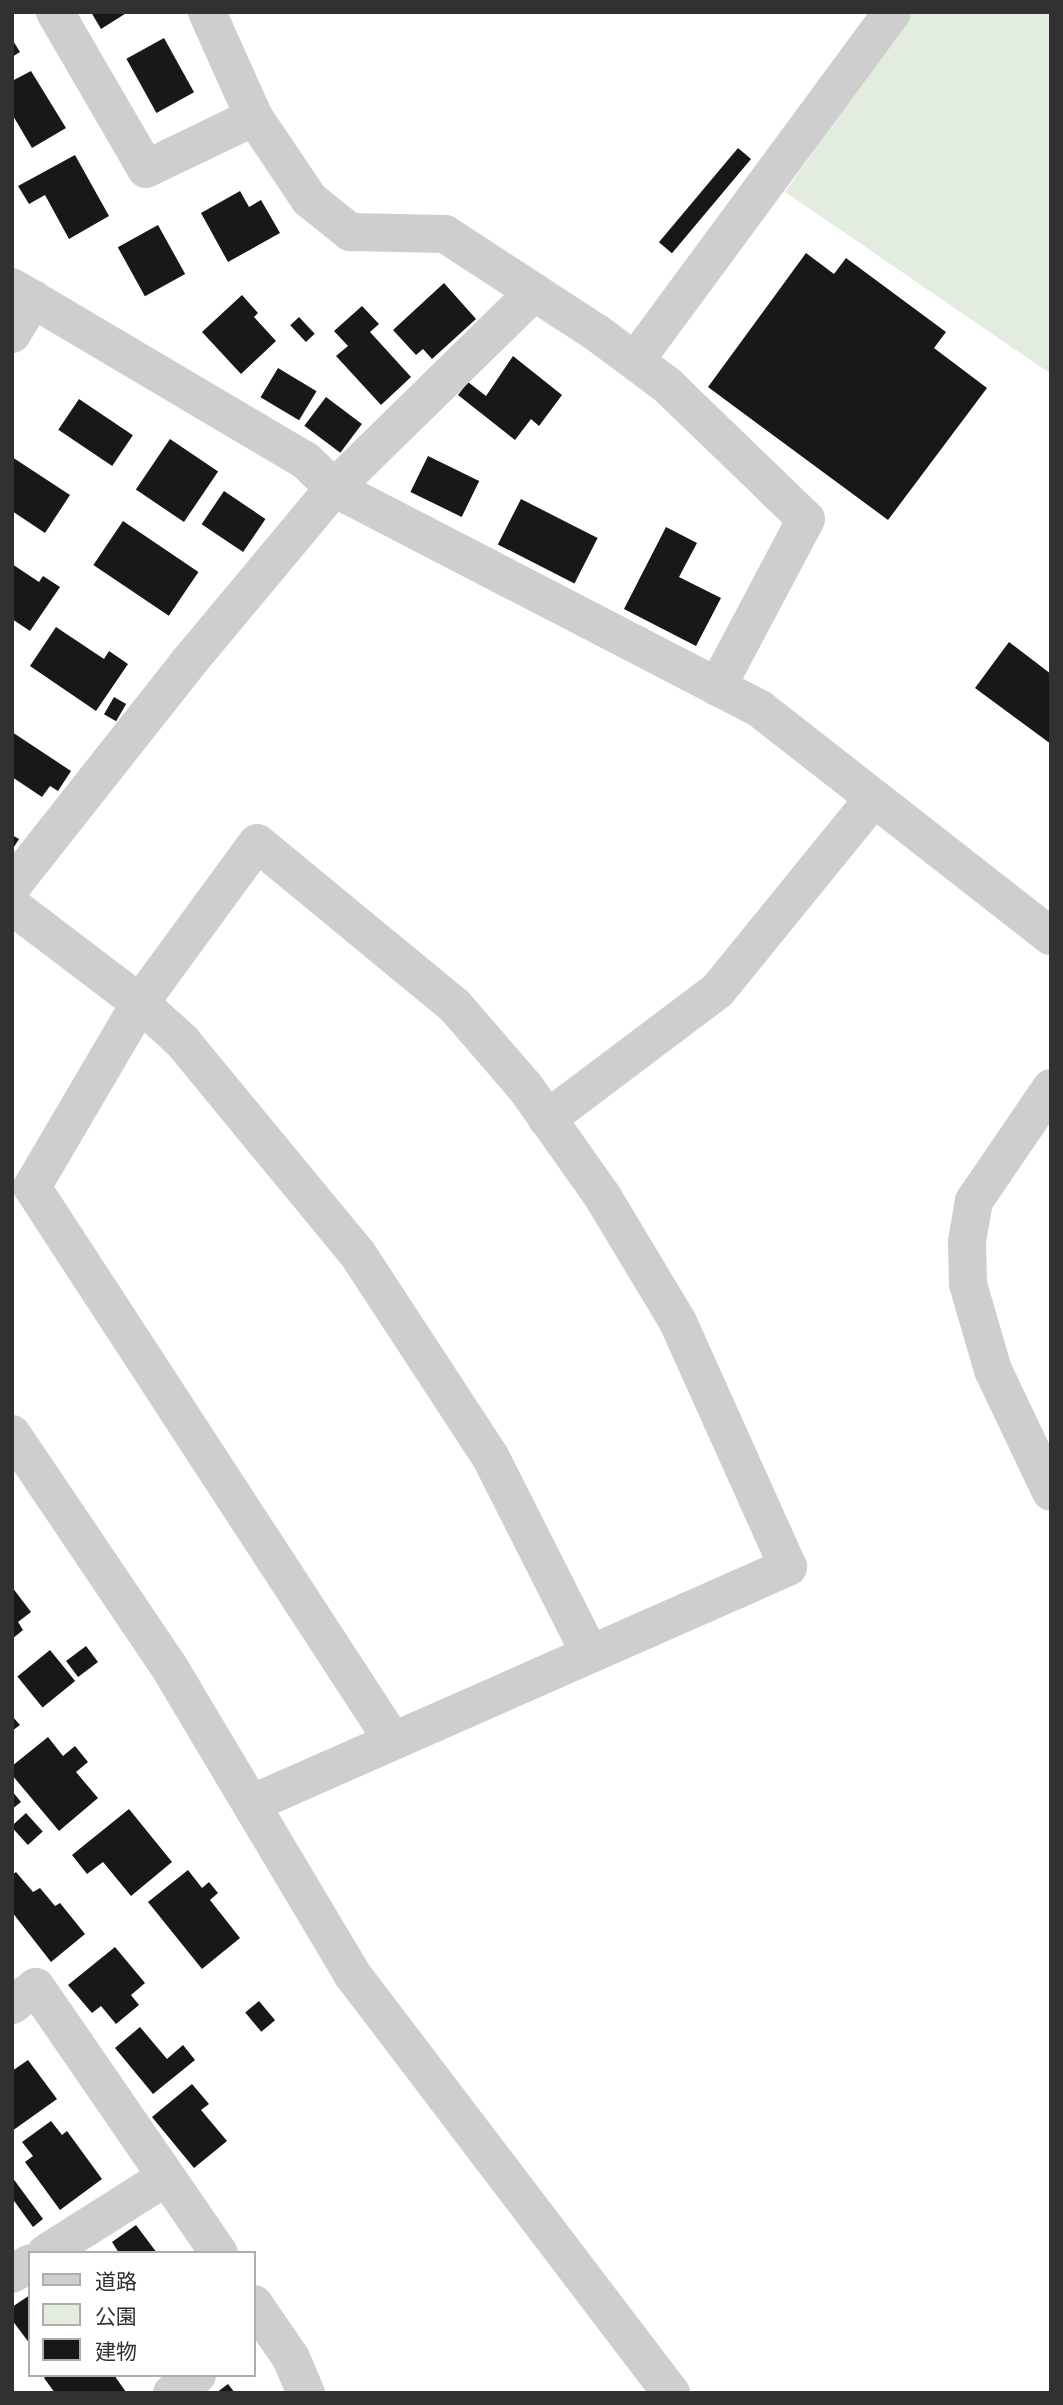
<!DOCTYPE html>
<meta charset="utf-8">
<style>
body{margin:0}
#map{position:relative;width:1063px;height:2405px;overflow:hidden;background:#fff;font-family:Karla,"Noto Sans JP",sans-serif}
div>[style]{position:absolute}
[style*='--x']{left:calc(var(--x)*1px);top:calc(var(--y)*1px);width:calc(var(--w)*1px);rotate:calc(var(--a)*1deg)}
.green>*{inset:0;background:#e3eddf}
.building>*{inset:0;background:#181818;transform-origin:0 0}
.minor>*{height:38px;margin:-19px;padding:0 19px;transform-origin:19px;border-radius:19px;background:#cecece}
span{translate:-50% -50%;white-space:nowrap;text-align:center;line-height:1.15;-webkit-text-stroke:7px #fff;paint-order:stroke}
.frame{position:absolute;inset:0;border:14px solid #313131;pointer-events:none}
.legend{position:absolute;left:28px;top:2251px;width:228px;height:126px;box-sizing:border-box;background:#fff;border:2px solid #adadad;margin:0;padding:9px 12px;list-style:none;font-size:21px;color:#313131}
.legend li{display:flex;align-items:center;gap:14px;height:35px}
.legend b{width:35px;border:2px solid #adadad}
</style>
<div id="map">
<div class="green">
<div style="clip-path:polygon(911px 12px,1051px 12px,1051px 374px,785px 192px)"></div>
</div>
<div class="building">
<div style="clip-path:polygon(91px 12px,128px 12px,101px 29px)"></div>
<div style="left:164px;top:38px;width:62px;height:43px;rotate:61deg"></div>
<div style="clip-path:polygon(12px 39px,20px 52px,12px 57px)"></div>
<div style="clip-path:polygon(31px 71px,66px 128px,32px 148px,12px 114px,12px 81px)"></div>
<div style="left:738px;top:148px;width:17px;height:123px;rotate:40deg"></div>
<div style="clip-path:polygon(75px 155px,109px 216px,69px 239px,45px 195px,29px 204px,18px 186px)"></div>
<div style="clip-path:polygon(240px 191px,249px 207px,261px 200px,280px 233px,228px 262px,201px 213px)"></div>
<div style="left:158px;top:225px;width:56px;height:46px;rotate:61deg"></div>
<div style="clip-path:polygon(806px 253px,834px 274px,846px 258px,946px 332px,934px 348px,987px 388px,888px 520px,708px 387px)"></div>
<div style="clip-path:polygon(444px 283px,476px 319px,432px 359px,423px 349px,416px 355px,393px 330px)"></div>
<div style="clip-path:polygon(242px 295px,258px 313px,254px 317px,276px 341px,241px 374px,202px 332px)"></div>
<div style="clip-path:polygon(362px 306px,379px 324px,370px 332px,411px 377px,381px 405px,336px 356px,348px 346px,334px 331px)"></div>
<div style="left:299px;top:317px;width:23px;height:12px;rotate:47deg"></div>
<div style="clip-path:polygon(513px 356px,562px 395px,539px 426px,531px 419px,515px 440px,458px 395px,468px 382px,486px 396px)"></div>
<div style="left:278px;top:368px;width:45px;height:34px;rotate:31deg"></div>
<div style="left:326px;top:397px;width:45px;height:36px;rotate:37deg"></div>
<div style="left:79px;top:399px;width:65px;height:37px;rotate:34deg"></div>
<div style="left:170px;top:439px;width:58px;height:61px;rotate:34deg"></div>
<div style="left:428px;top:456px;width:57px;height:40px;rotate:26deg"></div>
<div style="clip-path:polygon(12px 457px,70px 495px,45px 533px,12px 511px)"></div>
<div style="left:224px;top:491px;width:50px;height:40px;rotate:34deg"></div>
<div style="left:521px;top:499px;width:86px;height:51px;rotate:27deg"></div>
<div style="left:123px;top:521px;width:91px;height:53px;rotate:34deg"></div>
<div style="clip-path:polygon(666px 527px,697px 543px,679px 577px,721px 598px,696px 646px,624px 609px)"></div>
<div style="clip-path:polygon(12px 564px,39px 582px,43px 576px,60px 587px,30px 631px,12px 619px)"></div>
<div style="clip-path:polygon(56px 627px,104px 659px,109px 651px,128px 664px,96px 711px,30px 666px)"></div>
<div style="clip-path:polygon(1009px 642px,1051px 674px,1051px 744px,975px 688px)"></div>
<div style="left:114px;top:697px;width:14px;height:20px;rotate:30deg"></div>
<div style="clip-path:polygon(12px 732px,71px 771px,58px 791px,50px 786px,42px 797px,12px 777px)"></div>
<div style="clip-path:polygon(12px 835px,19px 839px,12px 850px)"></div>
<div style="clip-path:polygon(12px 1587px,31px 1612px,18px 1622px,23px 1630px,12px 1639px)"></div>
<div style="left:86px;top:1646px;width:20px;height:25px;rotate:53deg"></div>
<div style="left:50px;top:1650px;width:40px;height:42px;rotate:51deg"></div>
<div style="clip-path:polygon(12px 1716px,20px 1725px,12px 1731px)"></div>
<div style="clip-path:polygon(48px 1737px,63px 1756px,75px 1746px,88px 1762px,76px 1772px,98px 1798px,59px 1831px,12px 1775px,12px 1766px)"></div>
<div style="clip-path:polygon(12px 1791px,21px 1802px,12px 1809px)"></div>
<div style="clip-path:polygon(129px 1809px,172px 1862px,131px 1896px,103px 1862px,87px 1874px,72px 1855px)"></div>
<div style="left:26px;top:1813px;width:25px;height:20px;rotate:48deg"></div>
<div style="clip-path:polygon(188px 1870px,202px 1888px,209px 1882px,218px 1893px,210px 1900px,240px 1938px,202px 1969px,148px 1902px)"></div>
<div style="clip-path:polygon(16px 1872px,33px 1892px,40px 1888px,55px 1906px,60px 1903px,85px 1934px,51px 1962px,12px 1912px,12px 1875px)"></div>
<div style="clip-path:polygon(115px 1947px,145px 1983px,131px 1995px,139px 2005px,116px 2024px,101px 2006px,92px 2013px,68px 1985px)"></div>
<div style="left:259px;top:2001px;width:25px;height:18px;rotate:50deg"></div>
<div style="clip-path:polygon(140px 2027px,167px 2059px,183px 2045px,195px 2060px,153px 2094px,115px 2048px)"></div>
<div style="clip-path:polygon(28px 2060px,57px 2099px,12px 2131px,12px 2071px)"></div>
<div style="clip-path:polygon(192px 2084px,209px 2104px,201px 2110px,227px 2141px,194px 2168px,152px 2117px)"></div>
<div style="clip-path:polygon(51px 2121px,62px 2135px,67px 2131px,102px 2179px,60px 2210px,25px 2162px,33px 2156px,22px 2142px)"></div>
<div style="clip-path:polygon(12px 2177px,43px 2219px,33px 2227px,12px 2198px)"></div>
<div style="clip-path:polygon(136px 2225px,157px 2253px,119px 2253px,112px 2242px)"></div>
<div style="clip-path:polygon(30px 2295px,30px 2344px,12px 2320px,12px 2307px)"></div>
<div style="clip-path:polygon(47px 2375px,114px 2375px,126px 2392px,55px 2393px,44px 2378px)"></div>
<div style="clip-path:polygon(228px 2384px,235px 2393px,216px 2393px)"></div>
</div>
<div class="minor">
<div style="--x:55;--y:12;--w:181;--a:59.9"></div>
<div style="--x:146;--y:169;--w:120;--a:-25.7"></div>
<div style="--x:207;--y:12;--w:115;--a:65.9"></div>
<div style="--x:254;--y:117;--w:99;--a:56.1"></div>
<div style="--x:309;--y:199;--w:53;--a:38.8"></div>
<div style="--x:350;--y:232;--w:95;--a:1.2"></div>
<div style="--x:445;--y:234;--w:181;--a:33.1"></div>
<div style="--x:597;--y:333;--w:87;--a:36.6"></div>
<div style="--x:667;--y:385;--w:193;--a:44"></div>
<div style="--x:806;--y:519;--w:190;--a:117.9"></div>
<div style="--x:12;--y:287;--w:340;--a:30.6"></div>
<div style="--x:305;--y:460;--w:40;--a:44"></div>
<div style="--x:334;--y:488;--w:480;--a:27.4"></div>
<div style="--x:760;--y:709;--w:369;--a:38"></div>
<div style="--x:12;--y:334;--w:41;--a:-59"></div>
<div style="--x:635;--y:361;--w:433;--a:-53.6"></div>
<div style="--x:12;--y:886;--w:284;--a:-51.7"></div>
<div style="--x:188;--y:663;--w:228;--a:-50.2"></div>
<div style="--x:334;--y:488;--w:280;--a:-44.4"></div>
<div style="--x:12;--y:906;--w:161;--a:37.2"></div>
<div style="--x:140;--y:1003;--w:57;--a:42.1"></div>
<div style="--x:182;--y:1041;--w:275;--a:50.5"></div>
<div style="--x:357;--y:1253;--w:245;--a:56.8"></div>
<div style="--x:491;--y:1458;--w:220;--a:63.2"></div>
<div style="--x:1051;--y:1088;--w:137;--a:124.3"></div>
<div style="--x:974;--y:1201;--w:41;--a:99.9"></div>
<div style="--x:967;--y:1241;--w:43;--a:88.7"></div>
<div style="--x:968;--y:1284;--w:90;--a:73.8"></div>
<div style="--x:993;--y:1370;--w:135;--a:64.6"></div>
<div style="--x:547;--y:1119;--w:214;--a:-37"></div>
<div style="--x:718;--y:990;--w:247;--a:-50.9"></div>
<div style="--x:12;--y:1434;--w:279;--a:56"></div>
<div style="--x:168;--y:1665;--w:360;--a:59.2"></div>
<div style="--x:352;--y:1974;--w:527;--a:52.72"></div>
<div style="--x:253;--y:1803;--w:585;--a:-23.8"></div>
<div style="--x:788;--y:1567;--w:269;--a:-114.2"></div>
<div style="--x:678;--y:1322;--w:146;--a:-121"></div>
<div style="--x:603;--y:1197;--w:135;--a:-125.3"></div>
<div style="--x:525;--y:1087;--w:107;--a:-130.8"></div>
<div style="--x:455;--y:1006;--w:256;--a:-140.5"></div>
<div style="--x:257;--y:843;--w:198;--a:126.2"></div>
<div style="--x:140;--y:1003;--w:213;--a:120.4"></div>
<div style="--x:32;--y:1187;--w:661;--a:56.91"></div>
<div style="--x:12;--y:2005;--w:30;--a:-37"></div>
<div style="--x:36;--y:1987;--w:323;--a:55.5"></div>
<div style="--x:46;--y:2253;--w:142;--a:-32.3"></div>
<div style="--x:12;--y:2274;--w:21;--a:-31"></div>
<div style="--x:254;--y:2304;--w:65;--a:55.6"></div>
<div style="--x:291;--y:2358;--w:38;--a:67"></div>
<div style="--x:172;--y:2393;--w:31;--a:-36"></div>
</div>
<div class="frame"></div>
<ul class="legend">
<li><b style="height:9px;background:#cecece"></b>道路</li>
<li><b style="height:19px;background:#e3eddf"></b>公園</li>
<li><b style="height:19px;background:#181818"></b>建物</li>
</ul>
</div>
